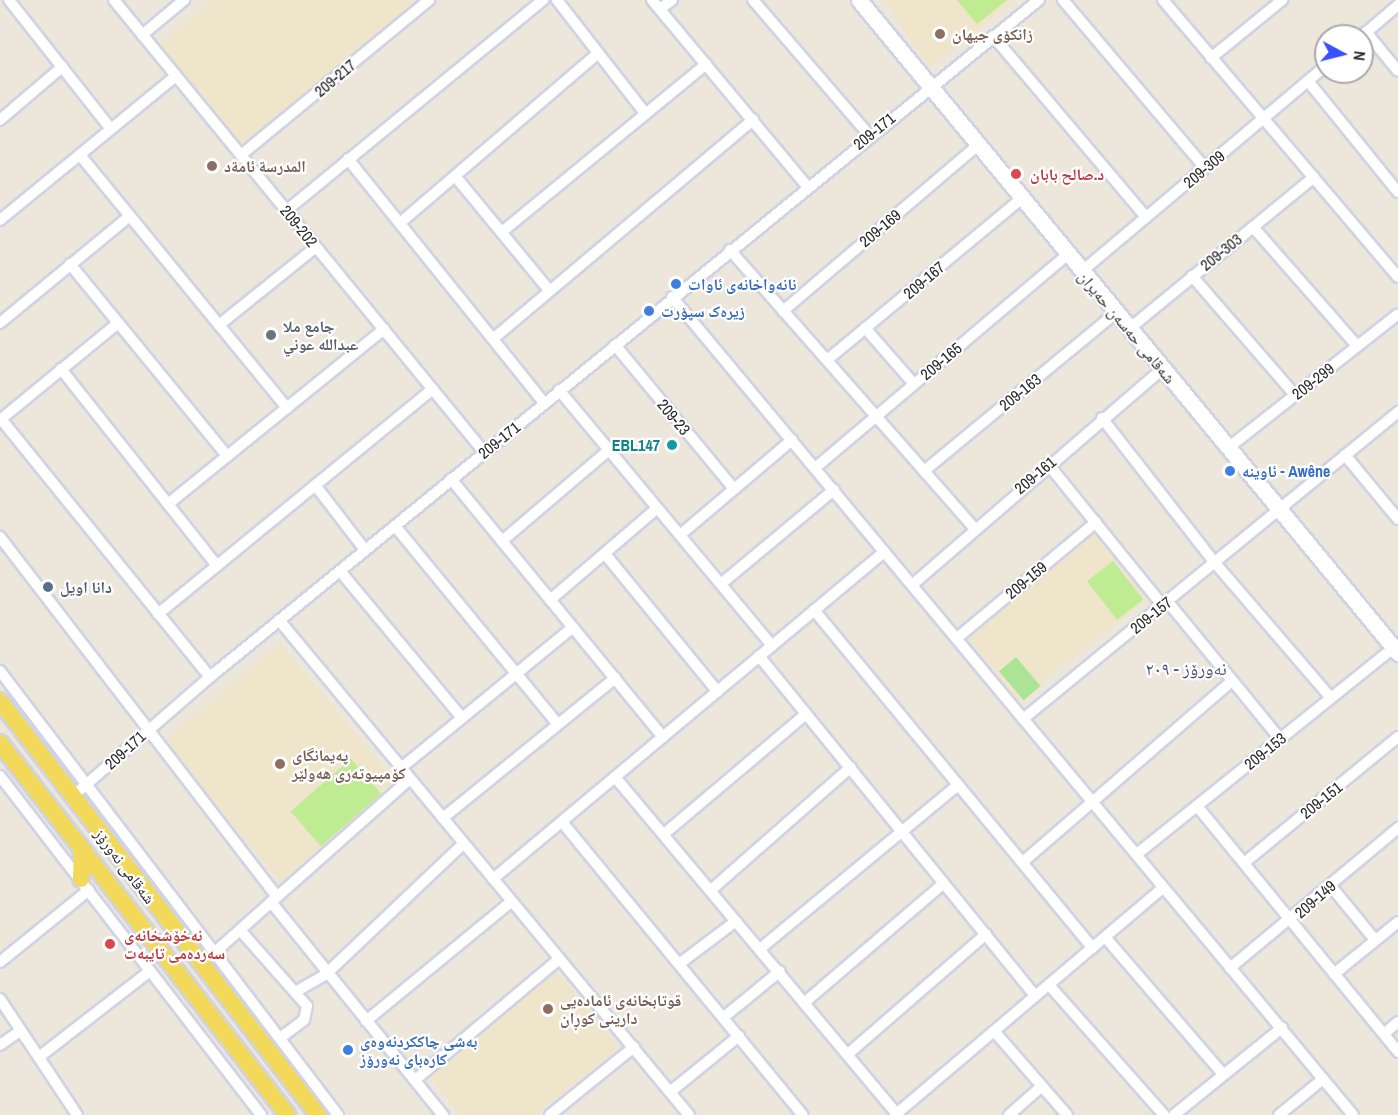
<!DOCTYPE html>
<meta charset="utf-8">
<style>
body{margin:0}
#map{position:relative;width:1398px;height:1115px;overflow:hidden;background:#ece6db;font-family:"Archivo Narrow","Noto Naskh Arabic",sans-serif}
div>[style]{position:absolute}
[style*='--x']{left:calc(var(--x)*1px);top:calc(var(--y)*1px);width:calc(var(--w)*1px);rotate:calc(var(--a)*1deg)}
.education>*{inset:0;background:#eee5ca;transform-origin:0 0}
.green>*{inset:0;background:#ace496;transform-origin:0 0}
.pitch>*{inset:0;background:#bfec92;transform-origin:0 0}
.roads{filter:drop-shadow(2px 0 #d0d3e3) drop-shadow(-2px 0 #d0d3e3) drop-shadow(0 2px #d0d3e3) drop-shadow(0 -2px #d0d3e3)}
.street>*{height:10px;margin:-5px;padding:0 5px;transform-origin:5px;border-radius:5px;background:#fff}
.secondary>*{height:15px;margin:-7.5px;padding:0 7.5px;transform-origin:7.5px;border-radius:7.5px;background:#fff}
.primary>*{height:16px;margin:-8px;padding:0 8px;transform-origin:8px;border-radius:8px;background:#f3d959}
.dots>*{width:16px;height:16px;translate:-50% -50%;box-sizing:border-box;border:3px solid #fff;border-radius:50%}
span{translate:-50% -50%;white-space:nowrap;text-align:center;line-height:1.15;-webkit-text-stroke:4.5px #fff;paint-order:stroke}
.education-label{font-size:16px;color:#785e54;font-weight:700}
.left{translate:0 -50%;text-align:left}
.street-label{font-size:16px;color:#2a2a2a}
.health-label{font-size:16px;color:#be3a42;font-weight:700}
.shop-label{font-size:16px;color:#366cbe;font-weight:700}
.worship-label{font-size:16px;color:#5b616d;font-weight:700}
.culture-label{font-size:16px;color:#0d838f;font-weight:700}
.right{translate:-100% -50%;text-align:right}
.service-label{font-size:16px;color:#4e5e75;font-weight:700}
.neighbourhood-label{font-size:18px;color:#494f7b}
.north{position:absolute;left:1314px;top:24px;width:60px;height:60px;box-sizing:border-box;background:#fff;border:2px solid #aaa;border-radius:50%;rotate:97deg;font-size:16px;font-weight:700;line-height:24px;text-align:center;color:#2a2a2a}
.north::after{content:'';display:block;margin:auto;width:21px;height:27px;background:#374ffd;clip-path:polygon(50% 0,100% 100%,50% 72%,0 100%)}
</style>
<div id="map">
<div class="education">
<div style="clip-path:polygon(213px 0,408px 0,415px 8px,245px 148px,159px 44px)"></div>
<div style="clip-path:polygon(884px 0,1014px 0,931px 68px)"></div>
<div style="left:1093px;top:531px;width:87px;height:163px;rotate:52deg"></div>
<div style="left:280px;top:644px;width:182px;height:152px;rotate:50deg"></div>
<div style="clip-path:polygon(555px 970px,618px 1048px,535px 1115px,461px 1115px,429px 1076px)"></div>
</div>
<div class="green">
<div style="left:1016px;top:657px;width:38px;height:22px;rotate:50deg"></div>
</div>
<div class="pitch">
<div style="clip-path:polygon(957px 0,1007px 0,977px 24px)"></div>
<div style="left:1113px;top:561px;width:49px;height:33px;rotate:52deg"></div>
<div style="left:351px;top:759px;width:46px;height:80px;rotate:49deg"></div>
</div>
<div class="roads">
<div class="street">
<div style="--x:9;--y:0;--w:164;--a:51.7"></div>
<div style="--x:114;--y:0;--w:584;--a:50.7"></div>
<div style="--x:557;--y:0;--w:143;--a:52.1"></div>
<div style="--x:652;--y:0;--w:242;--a:50.2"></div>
<div style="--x:753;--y:0;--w:178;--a:49.3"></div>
<div style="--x:1063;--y:0;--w:220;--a:49.8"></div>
<div style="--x:1163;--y:0;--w:363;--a:49.7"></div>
<div style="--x:660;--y:9;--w:15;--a:-37"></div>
<div style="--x:1366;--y:32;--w:50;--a:50.6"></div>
<div style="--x:142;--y:35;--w:55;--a:-39.8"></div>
<div style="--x:993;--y:36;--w:237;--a:49.8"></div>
<div style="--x:1362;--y:36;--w:48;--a:-40.7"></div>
<div style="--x:1211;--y:58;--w:92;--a:-39.2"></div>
<div style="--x:1308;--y:81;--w:143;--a:51"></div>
<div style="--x:0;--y:120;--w:82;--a:-40.5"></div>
<div style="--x:80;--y:155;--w:327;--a:50.7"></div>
<div style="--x:241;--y:155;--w:244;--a:-39.5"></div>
<div style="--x:348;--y:159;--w:313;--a:51.2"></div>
<div style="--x:455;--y:176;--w:148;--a:50.5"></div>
<div style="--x:286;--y:211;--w:333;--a:-39.4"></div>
<div style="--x:0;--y:220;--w:227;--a:-39.3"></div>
<div style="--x:400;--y:223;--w:261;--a:-40.6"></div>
<div style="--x:1253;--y:227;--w:158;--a:48.8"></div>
<div style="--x:503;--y:231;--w:263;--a:-39.4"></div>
<div style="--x:730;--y:250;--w:368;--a:48.7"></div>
<div style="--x:70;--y:264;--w:248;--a:50.7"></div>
<div style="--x:1081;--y:272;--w:320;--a:-40.1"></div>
<div style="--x:1192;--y:276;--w:157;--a:49.1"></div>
<div style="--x:672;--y:297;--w:1064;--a:50.22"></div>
<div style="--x:783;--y:311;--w:255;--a:-40.4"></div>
<div style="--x:0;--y:323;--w:168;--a:-39.5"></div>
<div style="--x:219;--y:325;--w:124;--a:-38.8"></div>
<div style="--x:865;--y:328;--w:74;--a:48.8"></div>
<div style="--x:1129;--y:329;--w:239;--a:-39.4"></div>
<div style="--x:494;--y:338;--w:339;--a:-40.1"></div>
<div style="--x:615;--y:345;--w:187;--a:50.4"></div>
<div style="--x:827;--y:360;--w:252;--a:-39.7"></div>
<div style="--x:61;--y:369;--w:251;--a:51.6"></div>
<div style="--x:559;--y:390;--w:333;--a:50.2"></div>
<div style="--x:1102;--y:418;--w:184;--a:52.1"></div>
<div style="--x:1215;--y:563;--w:178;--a:49.3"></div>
<div style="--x:1;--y:419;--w:332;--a:51"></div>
<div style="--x:0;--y:420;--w:153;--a:-39.4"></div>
<div style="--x:1228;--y:448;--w:216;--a:-38.2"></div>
<div style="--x:1345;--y:455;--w:83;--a:50.4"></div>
<div style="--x:1048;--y:464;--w:183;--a:51"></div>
<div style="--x:815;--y:468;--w:330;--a:-40.2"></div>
<div style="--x:924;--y:471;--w:249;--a:-39.5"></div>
<div style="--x:451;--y:479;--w:334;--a:50.6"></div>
<div style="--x:315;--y:485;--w:82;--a:52.4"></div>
<div style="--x:168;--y:504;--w:278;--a:-39"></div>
<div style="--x:395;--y:526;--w:255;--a:50.6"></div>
<div style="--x:680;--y:535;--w:147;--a:-40.3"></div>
<div style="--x:0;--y:537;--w:454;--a:52.4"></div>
<div style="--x:502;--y:541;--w:140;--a:-40.4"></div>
<div style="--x:605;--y:554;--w:178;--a:50.7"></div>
<div style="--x:340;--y:571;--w:191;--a:50.3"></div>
<div style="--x:721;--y:584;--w:147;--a:-39.8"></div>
<div style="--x:912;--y:585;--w:330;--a:-40.8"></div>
<div style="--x:550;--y:600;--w:140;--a:-40.6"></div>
<div style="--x:1168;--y:602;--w:177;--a:50.7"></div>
<div style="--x:814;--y:610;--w:438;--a:50.5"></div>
<div style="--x:158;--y:614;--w:355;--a:-39.3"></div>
<div style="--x:279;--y:620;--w:643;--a:50.37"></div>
<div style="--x:957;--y:638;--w:181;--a:-39.8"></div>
<div style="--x:759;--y:656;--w:438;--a:50.9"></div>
<div style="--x:0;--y:671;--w:558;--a:52.72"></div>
<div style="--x:1023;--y:719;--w:485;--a:-39.3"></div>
<div style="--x:401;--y:768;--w:222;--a:-39.3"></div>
<div style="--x:0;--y:776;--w:428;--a:52.4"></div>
<div style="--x:615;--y:777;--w:439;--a:50.1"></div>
<div style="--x:73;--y:796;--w:181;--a:-41"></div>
<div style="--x:210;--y:677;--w:1070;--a:-39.24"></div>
<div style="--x:1197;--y:806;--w:318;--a:50.7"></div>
<div style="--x:443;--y:818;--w:222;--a:-39.1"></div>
<div style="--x:562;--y:822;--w:379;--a:50.6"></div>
<div style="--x:664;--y:834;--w:185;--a:-40.2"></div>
<div style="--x:1137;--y:854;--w:329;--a:-38.8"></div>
<div style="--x:1024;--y:861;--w:275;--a:-40.9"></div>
<div style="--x:1244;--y:863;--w:199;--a:-39.3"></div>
<div style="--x:493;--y:879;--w:510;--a:-39.91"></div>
<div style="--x:1330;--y:885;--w:71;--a:50.7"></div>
<div style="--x:711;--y:890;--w:186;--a:-41.3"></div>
<div style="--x:271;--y:902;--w:274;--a:51.1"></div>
<div style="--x:240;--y:930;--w:101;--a:48.6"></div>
<div style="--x:307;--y:1006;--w:14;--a:102"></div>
<div style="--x:304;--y:1020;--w:30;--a:143"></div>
<div style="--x:1105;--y:937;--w:181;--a:49.3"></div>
<div style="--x:761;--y:948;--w:256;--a:-39.6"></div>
<div style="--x:215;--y:952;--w:259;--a:-41.6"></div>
<div style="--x:0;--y:962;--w:114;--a:-39"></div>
<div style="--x:679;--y:964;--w:71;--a:-37"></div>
<div style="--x:1230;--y:968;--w:219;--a:-39.8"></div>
<div style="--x:1334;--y:974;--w:82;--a:-39.1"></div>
<div style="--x:1049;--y:985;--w:174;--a:48.5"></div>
<div style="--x:297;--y:991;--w:32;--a:-30"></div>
<div style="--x:325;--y:975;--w:187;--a:-43.5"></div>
<div style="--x:0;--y:999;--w:139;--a:56.4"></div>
<div style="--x:804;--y:1003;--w:184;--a:-40.6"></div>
<div style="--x:724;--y:1017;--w:72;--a:-39.4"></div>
<div style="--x:366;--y:1021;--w:188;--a:-39.4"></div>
<div style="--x:994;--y:1031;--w:111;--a:49"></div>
<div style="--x:1384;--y:1034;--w:18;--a:-41"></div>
<div style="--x:0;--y:1045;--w:24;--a:-35"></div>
<div style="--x:848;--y:1054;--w:183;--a:-41"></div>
<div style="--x:39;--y:1057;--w:140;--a:-37.8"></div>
<div style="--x:415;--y:1080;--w:188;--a:-40"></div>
<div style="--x:670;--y:1092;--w:89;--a:-39.1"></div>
<div style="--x:550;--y:1115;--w:108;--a:-39"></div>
<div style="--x:895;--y:1115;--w:351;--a:-40.3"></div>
<div style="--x:1009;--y:1115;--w:44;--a:-41.3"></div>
<div style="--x:1174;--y:1115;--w:139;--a:-38.9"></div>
<div style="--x:1279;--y:1115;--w:57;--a:-39.3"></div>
</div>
<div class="secondary">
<div style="--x:859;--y:0;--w:847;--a:50.46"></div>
</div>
<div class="primary">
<div style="--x:0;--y:701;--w:522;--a:52.47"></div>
<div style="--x:0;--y:743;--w:470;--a:52.3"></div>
<div style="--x:81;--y:879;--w:28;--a:-88"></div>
</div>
</div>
<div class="dots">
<div style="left:940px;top:34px;background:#8d6e63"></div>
<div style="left:212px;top:166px;background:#8d6e63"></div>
<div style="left:1016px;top:174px;background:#e0444e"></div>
<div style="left:676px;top:284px;background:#3f7fe0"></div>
<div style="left:649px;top:311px;background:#3f7fe0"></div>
<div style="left:271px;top:335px;background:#6b7280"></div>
<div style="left:672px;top:445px;background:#0f9aa8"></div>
<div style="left:1230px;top:471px;background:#3f7fe0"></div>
<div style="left:48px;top:587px;background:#5c6f8a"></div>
<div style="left:280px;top:764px;background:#8d6e63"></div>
<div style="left:110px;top:944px;background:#e0444e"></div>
<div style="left:548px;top:1009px;background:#8d6e63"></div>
<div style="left:348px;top:1050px;background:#3f7fe0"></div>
</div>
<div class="education-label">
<span class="left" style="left:952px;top:34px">زانکۆی جیھان</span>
<span class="left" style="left:224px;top:166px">المدرسة ئامةد</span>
<span class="left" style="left:292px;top:764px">پەیمانگای<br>کۆمپیوتەری هەولێر</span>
<span class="left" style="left:560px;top:1009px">قوتابخانەی ئامادەیی<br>دارینی کوڕان</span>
</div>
<div class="street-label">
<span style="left:335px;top:78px;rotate:-40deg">209-217</span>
<span style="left:874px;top:131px;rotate:-39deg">209-171</span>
<span style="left:1204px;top:169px;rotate:-40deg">209-309</span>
<span style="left:299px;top:226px;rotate:51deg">209-202</span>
<span style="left:880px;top:228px;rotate:-40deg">209-169</span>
<span style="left:1221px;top:252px;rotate:-39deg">209-303</span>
<span style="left:924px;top:280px;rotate:-40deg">209-167</span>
<span style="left:1127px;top:327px;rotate:50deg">شەقامی حەسەن حەیران</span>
<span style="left:941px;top:361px;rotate:-40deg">209-165</span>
<span style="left:1313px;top:381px;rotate:-38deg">209-299</span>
<span style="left:1020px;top:392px;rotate:-39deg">209-163</span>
<span style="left:674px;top:417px;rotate:50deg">209-23</span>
<span style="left:499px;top:440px;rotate:-39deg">209-171</span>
<span style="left:1035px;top:475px;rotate:-40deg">209-161</span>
<span style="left:1026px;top:580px;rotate:-40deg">209-159</span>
<span style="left:1151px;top:615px;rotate:-39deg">209-157</span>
<span style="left:125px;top:750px;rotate:-42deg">209-171</span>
<span style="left:1265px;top:751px;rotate:-39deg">209-153</span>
<span style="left:1321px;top:800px;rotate:-39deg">209-151</span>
<span style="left:125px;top:866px;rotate:53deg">شەقامی نەورۆز</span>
<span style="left:1315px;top:899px;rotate:-41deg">209-149</span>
</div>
<div class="health-label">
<span class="left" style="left:1030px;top:174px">د.صالح بابان</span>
<span class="left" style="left:124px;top:944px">نەخۆشخانەی<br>سەردەمی تایبەت</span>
</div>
<div class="shop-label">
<span class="left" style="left:688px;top:284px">نانەواخانەی ئاوات</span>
<span class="left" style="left:661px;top:311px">زیرەک سپۆرت</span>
<span class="left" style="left:1242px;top:471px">ئاوینە - Awêne</span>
<span class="left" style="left:360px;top:1050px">به‌شی چاككردنه‌وه‌ی<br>كاره‌بای نه‌ورۆز</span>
</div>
<div class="worship-label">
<span class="left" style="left:283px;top:335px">جامع ملا<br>عبدالله عوني</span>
</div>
<div class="culture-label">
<span class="right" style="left:660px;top:445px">EBL147</span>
</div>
<div class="service-label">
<span class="left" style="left:60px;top:587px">دانا اويل</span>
</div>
<div class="neighbourhood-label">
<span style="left:1186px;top:669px">نەورۆز - ٢٠٩</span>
</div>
<div class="north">N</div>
</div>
